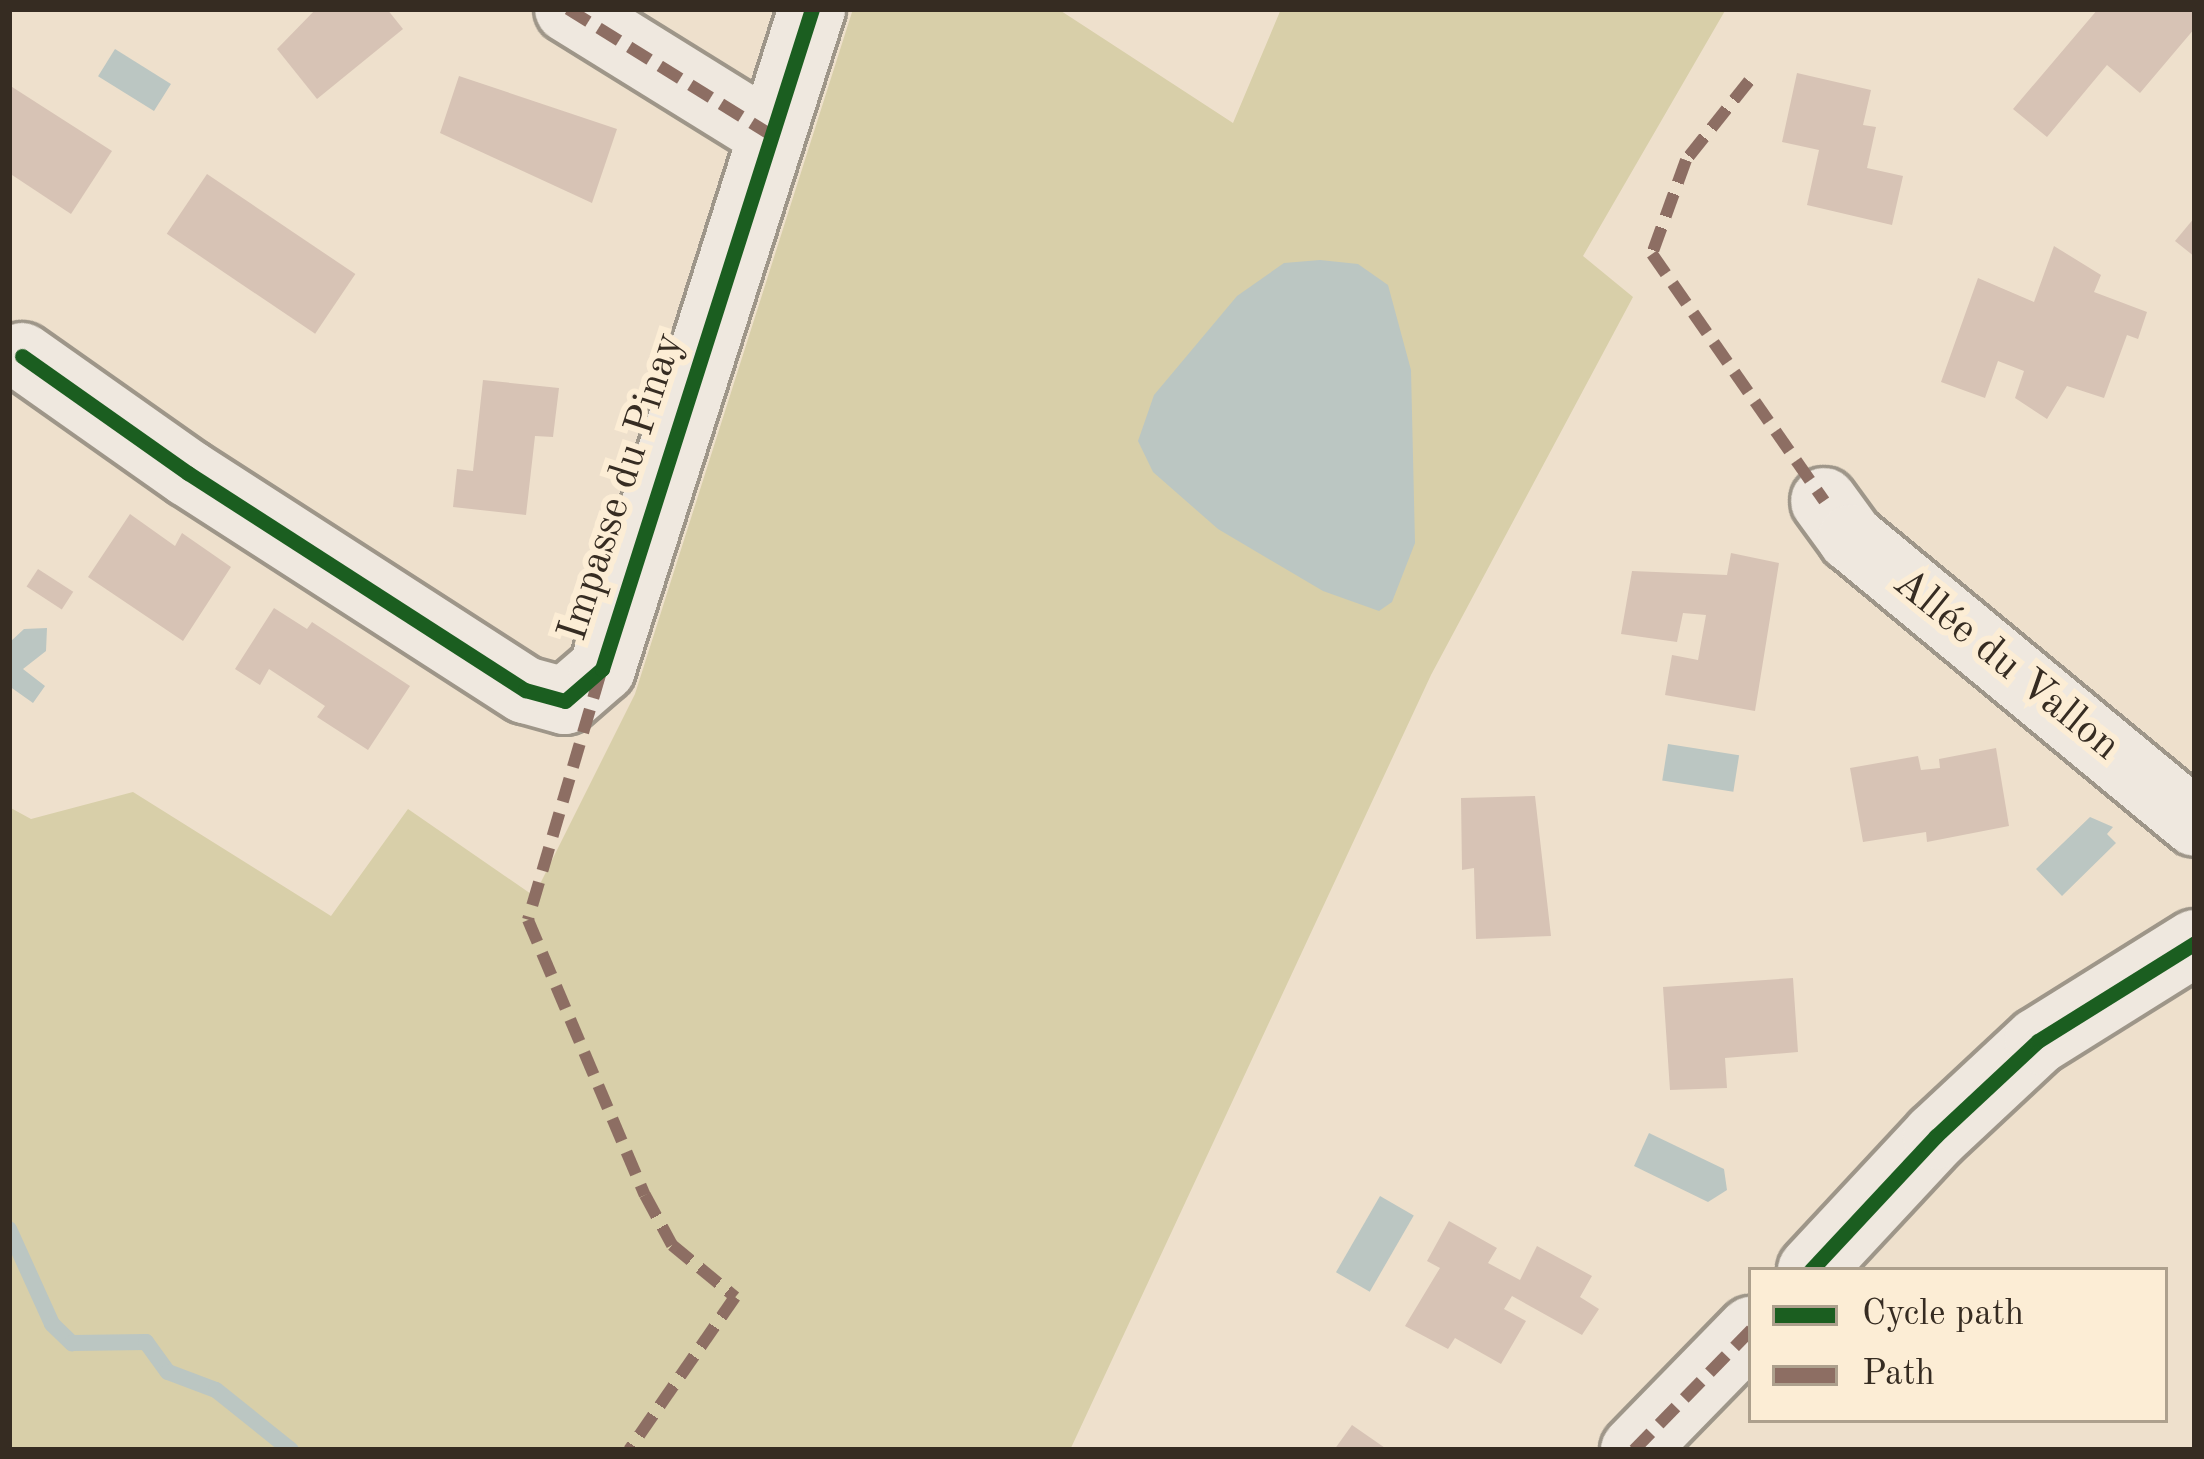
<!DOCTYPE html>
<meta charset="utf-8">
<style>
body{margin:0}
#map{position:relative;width:2204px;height:1459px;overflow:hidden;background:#eee0cc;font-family:"Old Standard TT",serif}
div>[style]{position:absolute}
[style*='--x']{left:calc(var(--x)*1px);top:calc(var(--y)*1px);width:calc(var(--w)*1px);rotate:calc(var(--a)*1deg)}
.green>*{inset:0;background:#d8cfa9}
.water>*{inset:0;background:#bbc6c2;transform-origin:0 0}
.stream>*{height:16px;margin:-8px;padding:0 8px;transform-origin:8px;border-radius:8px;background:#bbc6c2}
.building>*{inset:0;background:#d7c3b5;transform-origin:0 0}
.roads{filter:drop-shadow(3px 0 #9e9689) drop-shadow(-3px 0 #9e9689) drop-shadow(0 3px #9e9689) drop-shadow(0 -3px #9e9689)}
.minor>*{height:66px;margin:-33px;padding:0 33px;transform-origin:33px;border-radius:33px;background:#efe8df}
.quiet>*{height:12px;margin-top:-6px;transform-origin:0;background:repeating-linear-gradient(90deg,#8d6e63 0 24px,transparent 0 36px)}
.cycleway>*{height:15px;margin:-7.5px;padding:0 7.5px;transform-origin:7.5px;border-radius:7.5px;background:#1b5e20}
span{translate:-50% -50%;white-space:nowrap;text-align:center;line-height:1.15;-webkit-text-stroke:12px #fcedd5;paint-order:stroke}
.street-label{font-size:42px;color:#362c22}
.frame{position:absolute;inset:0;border:12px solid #362c22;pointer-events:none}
.legend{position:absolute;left:1748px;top:1267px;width:420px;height:156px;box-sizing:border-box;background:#fcedd5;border:3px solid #ada08d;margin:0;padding:15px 21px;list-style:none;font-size:36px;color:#362c22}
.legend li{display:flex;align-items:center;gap:24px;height:60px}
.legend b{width:60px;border:3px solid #ada08d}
</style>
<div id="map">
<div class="green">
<div style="clip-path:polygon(853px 9px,1058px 9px,1233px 123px,1281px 9px,1726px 9px,1583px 256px,1633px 297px,1431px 675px,1070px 1450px,9px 1450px,9px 807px,31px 819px,133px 792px,331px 916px,408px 809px,534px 896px,635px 694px)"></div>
</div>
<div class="water">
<div style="left:115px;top:49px;width:66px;height:32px;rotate:32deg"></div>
<div style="clip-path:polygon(1320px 260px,1358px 264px,1388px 285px,1411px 370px,1415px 543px,1392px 602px,1379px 611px,1323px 591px,1218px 529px,1153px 472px,1138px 441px,1154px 395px,1237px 296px,1284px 263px)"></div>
<div style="clip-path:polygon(47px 628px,46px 651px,23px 669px,45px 686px,33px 703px,9px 686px,10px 642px,24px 629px)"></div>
<div style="left:1668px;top:744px;width:72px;height:37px;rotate:9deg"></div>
<div style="clip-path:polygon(2090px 817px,2113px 827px,2107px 834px,2116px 843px,2062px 896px,2036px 869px)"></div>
<div style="clip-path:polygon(1649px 1133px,1724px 1169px,1727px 1190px,1708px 1202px,1634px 1166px)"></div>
<div style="left:1380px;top:1196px;width:39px;height:88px;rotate:30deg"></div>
</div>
<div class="stream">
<div style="--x:9;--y:1229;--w:104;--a:65.6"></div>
<div style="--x:52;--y:1324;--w:28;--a:44"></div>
<div style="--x:72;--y:1343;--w:74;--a:-0.8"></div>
<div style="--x:146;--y:1342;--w:37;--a:54"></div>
<div style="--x:168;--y:1372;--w:51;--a:20.6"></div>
<div style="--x:216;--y:1390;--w:96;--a:38.7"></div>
</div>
<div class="building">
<div style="clip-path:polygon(316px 9px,387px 9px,403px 29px,317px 99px,277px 49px)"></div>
<div style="clip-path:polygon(2098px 9px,2195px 9px,2195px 28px,2140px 93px,2107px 65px,2047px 137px,2013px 109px)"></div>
<div style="clip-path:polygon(1797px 73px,1871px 90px,1863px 125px,1876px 127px,1867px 168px,1903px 176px,1892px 225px,1807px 205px,1819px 150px,1782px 142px)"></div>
<div style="clip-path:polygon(459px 76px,617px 129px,592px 203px,440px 133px)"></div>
<div style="clip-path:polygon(9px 85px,112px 151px,71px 214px,9px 173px)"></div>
<div style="left:207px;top:174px;width:179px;height:72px;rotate:34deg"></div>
<div style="clip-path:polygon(2195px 217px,2195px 257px,2175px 241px)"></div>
<div style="clip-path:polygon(2054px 246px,2101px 275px,2094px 292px,2147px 312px,2138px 339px,2127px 335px,2104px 398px,2067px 386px,2047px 419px,2015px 398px,2024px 371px,1998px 361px,1985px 398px,1941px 382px,1978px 278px,2034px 302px)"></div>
<div style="clip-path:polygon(483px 380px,559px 388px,553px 437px,535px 436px,526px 515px,453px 507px,457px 469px,473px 471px)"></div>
<div style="clip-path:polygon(130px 514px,175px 546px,182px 533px,231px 567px,183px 641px,88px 577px)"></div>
<div style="clip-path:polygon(1731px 553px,1779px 563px,1755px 711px,1665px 695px,1672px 655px,1698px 660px,1706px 615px,1683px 613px,1677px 642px,1621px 634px,1632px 571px,1727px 575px)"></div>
<div style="left:38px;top:569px;width:42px;height:21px;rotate:33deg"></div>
<div style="clip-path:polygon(274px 608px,307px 629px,312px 622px,410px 686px,368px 750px,317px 717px,325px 706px,269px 669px,260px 685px,235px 669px)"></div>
<div style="clip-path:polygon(1996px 748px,2009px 826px,1927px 842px,1926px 832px,1863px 842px,1850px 768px,1918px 756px,1921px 770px,1940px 768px,1939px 759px)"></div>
<div style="clip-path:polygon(1535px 796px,1551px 936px,1476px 939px,1474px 868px,1462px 870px,1461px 798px)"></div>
<div style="clip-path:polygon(1793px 978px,1798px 1052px,1725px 1058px,1727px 1088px,1670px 1090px,1663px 987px)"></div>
<div style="clip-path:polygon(1449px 1221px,1497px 1248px,1488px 1263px,1520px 1280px,1537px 1246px,1592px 1276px,1580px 1297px,1599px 1309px,1582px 1335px,1512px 1296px,1504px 1309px,1526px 1321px,1501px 1364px,1455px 1338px,1448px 1349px,1405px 1326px,1440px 1268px,1427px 1261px)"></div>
<div style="clip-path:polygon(1352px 1425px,1388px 1450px,1334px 1450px)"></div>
</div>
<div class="roads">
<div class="minor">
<div style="--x:568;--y:9;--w:235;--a:31.8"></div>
<div style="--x:22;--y:356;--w:203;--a:35.2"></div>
<div style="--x:188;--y:473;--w:401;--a:32.8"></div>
<div style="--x:525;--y:690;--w:41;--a:15.4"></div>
<div style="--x:565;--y:701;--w:49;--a:-40.9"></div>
<div style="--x:602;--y:669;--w:693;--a:-72.35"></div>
<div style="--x:1824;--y:501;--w:46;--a:53.9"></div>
<div style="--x:1851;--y:538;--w:447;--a:39.6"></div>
<div style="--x:1811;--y:1270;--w:183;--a:-47"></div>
<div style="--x:1936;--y:1136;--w:139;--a:-43"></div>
<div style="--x:2038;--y:1041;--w:185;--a:-32"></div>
<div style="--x:1634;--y:1450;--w:168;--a:-45.7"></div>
</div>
</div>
<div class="quiet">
<div style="--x:568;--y:9;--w:235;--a:31.8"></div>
<div style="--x:1749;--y:81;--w:101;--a:128.6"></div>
<div style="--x:1686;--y:160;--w:100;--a:109.9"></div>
<div style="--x:1652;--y:254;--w:301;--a:55.1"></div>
<div style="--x:600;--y:675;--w:255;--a:106.4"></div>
<div style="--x:528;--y:920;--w:299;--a:67"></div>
<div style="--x:645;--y:1195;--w:57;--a:61.6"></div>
<div style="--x:672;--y:1245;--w:82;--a:39.5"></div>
<div style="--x:735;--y:1297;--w:186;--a:124.7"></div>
<div style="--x:1634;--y:1450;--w:168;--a:-45.7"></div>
</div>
<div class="cycleway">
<div style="--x:22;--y:356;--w:203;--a:35.2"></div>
<div style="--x:188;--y:473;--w:401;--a:32.8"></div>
<div style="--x:525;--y:690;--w:41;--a:15.4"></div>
<div style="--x:565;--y:701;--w:49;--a:-40.9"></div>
<div style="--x:602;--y:669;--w:693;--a:-72.35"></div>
<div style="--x:1811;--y:1270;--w:183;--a:-47"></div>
<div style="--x:1936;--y:1136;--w:139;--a:-43"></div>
<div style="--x:2038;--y:1041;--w:185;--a:-32"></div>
</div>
<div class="street-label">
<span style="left:622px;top:487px;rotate:-72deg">Impasse du Pinay</span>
<span style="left:2006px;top:665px;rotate:39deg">Allée du Vallon</span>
</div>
<div class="frame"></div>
<ul class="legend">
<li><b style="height:15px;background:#1b5e20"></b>Cycle path</li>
<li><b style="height:15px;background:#8d6e63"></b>Path</li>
</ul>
</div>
